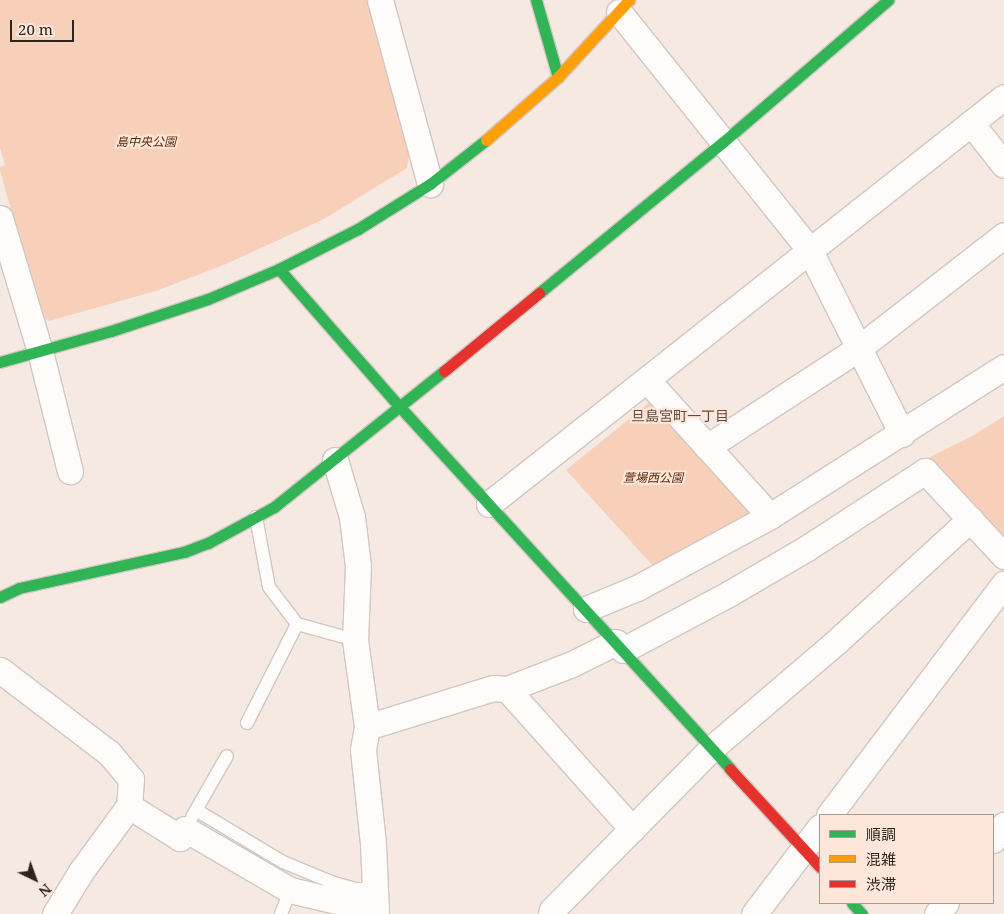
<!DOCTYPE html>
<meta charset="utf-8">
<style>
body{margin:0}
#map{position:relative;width:1004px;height:914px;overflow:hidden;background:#f6e9e2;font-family:"Noto Serif","Noto Sans JP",serif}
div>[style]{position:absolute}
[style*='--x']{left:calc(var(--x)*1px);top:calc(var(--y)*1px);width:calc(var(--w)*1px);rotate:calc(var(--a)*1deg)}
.green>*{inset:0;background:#f8d0b9}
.roads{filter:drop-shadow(1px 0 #d1c7c1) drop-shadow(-1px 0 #d1c7c1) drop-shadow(0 1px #d1c7c1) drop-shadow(0 -1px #d1c7c1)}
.lane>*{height:12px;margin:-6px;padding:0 6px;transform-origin:6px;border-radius:6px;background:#fefcfb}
.street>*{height:25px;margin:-12.5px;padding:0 12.5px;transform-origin:12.5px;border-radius:12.5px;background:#fefcfb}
.fast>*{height:11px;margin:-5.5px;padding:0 5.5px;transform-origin:5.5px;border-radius:5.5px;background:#30b455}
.slow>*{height:11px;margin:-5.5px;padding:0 5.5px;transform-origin:5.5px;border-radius:5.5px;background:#ff9f0a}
.jam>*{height:11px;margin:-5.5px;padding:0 5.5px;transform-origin:5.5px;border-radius:5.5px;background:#e5322d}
span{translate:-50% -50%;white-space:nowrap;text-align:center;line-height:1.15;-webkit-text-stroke:4px #fee7da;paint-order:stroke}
.park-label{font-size:12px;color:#5c2c09;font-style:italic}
.neighbourhood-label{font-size:14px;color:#5f4c41}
.legend{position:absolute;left:819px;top:814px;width:175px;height:90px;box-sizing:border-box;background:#fee7da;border:1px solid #aa998f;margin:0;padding:6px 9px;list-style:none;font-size:15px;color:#2c241f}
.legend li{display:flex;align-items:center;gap:10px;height:25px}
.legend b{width:25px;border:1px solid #aa998f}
.north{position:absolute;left:10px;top:854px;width:50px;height:50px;-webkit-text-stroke:4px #fee7da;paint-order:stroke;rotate:138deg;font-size:14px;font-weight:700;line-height:20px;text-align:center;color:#2c241f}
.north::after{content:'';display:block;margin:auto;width:18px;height:22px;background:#2c241f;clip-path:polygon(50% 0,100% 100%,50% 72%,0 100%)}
.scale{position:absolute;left:10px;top:20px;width:64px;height:22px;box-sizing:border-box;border:2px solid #2c241f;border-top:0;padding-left:6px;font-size:15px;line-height:18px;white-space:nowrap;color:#2c241f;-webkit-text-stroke:4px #fee7da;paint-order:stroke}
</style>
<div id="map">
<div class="green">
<div style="clip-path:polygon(0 0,368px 0,409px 154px,407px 168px,324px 219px,226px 264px,156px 291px,49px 321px,40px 317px,0 170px,0 167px,5px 165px,0 148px)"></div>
<div style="clip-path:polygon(660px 394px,761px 512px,653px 566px,566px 470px)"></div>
<div style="clip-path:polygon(1004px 416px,1004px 540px,928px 458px,974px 435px)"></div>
</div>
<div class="roads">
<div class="lane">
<div style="--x:256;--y:517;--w:71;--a:79.5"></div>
<div style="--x:269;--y:587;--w:46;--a:52.9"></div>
<div style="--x:297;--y:624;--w:60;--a:15.4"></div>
<div style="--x:247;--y:723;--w:111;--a:-63.2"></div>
<div style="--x:196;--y:810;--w:101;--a:30.9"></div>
<div style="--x:283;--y:862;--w:55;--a:22.4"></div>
<div style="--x:334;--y:883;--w:24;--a:15"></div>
<div style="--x:357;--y:889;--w:18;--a:0"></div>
<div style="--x:192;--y:817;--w:70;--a:-60.2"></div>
<div style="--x:281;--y:914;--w:26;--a:-69"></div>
</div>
<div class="street">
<div style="--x:380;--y:0;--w:191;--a:74.8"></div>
<div style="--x:619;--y:12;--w:304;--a:51.3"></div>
<div style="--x:809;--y:249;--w:207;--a:63.3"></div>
<div style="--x:971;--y:123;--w:53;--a:51.8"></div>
<div style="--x:0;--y:218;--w:139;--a:73.3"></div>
<div style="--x:40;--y:351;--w:124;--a:76"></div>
<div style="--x:647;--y:380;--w:183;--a:47.9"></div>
<div style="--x:707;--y:447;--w:181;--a:-33.1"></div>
<div style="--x:859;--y:348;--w:184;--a:-37.9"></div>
<div style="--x:335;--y:460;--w:59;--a:73.4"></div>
<div style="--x:352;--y:517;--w:49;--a:83"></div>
<div style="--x:358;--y:566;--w:74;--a:92.3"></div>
<div style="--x:355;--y:640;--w:88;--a:82.1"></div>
<div style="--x:367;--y:727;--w:23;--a:100"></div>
<div style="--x:363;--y:750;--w:95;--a:83.9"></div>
<div style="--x:373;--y:844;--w:70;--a:87.5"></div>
<div style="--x:489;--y:504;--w:656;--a:-38.32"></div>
<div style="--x:586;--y:609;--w:55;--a:-22.4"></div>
<div style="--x:637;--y:588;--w:151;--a:-28.4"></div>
<div style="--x:770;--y:516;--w:277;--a:-32.5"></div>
<div style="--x:616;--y:642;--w:49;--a:153.4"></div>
<div style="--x:572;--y:664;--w:70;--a:159"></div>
<div style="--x:507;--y:689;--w:188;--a:48.2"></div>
<div style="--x:623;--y:650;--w:121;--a:-28"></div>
<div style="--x:730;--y:593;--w:89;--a:-30.3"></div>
<div style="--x:807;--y:548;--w:141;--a:-33.1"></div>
<div style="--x:925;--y:471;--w:116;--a:47.1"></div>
<div style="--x:0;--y:670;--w:137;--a:37.3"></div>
<div style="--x:109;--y:753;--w:34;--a:50"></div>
<div style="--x:131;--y:779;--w:27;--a:94"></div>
<div style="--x:129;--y:806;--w:83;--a:126.2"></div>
<div style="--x:80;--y:873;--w:48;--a:121.4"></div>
<div style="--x:367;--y:727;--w:132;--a:-17.2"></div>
<div style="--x:493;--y:688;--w:14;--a:4"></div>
<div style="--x:129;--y:806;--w:60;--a:32.1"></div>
<div style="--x:180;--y:838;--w:10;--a:-61"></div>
<div style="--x:185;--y:829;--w:121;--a:30.2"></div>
<div style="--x:290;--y:890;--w:57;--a:13.3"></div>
<div style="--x:345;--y:903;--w:31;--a:7"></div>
<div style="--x:829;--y:815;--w:290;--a:-52.9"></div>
<div style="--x:993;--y:840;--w:19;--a:-54"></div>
<div style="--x:551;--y:914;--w:4;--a:-76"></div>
<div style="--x:552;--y:910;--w:228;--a:-45.4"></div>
<div style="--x:712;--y:748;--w:163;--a:-40.5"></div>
<div style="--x:836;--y:642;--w:182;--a:-42.5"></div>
<div style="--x:754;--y:914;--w:109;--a:-52.8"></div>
<div style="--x:937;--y:914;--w:14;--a:-51"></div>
</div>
<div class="fast">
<div style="--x:536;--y:0;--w:80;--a:74.1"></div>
<div style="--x:279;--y:269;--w:184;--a:48.8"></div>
<div style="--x:400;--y:407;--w:490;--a:47.6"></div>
<div style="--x:539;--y:293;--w:238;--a:-39.4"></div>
<div style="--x:723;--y:142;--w:218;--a:-40.7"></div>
<div style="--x:0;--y:362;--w:115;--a:-15.6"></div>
<div style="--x:111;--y:331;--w:102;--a:-18.3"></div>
<div style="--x:208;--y:299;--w:77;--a:-22.9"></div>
<div style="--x:279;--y:269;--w:89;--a:-26.9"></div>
<div style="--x:358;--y:229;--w:85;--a:-32"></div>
<div style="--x:430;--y:184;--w:71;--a:-38.2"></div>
<div style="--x:0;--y:597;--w:21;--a:-25"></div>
<div style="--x:19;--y:588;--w:169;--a:-12.3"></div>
<div style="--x:184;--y:552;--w:26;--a:-21"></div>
<div style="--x:208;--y:543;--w:75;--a:-28.6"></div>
<div style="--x:274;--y:507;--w:218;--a:-38.7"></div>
<div style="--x:852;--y:903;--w:15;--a:48"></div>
</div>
<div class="slow">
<div style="--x:486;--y:140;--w:96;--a:-41.2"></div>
<div style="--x:558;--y:77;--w:105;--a:-47.3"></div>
</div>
<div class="jam">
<div style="--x:444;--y:371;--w:123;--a:-39.4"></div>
<div style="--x:730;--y:769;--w:133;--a:47.4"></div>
</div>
</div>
<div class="park-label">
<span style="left:146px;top:142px">島中央公園</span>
<span style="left:653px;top:478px">萱場西公園</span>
</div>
<div class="neighbourhood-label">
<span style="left:680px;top:416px">旦島宮町一丁目</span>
</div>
<ul class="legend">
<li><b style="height:6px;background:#30b455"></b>順調</li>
<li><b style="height:6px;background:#ff9f0a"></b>混雑</li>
<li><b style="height:6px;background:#e5322d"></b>渋滞</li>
</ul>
<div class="north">N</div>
<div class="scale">20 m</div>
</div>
